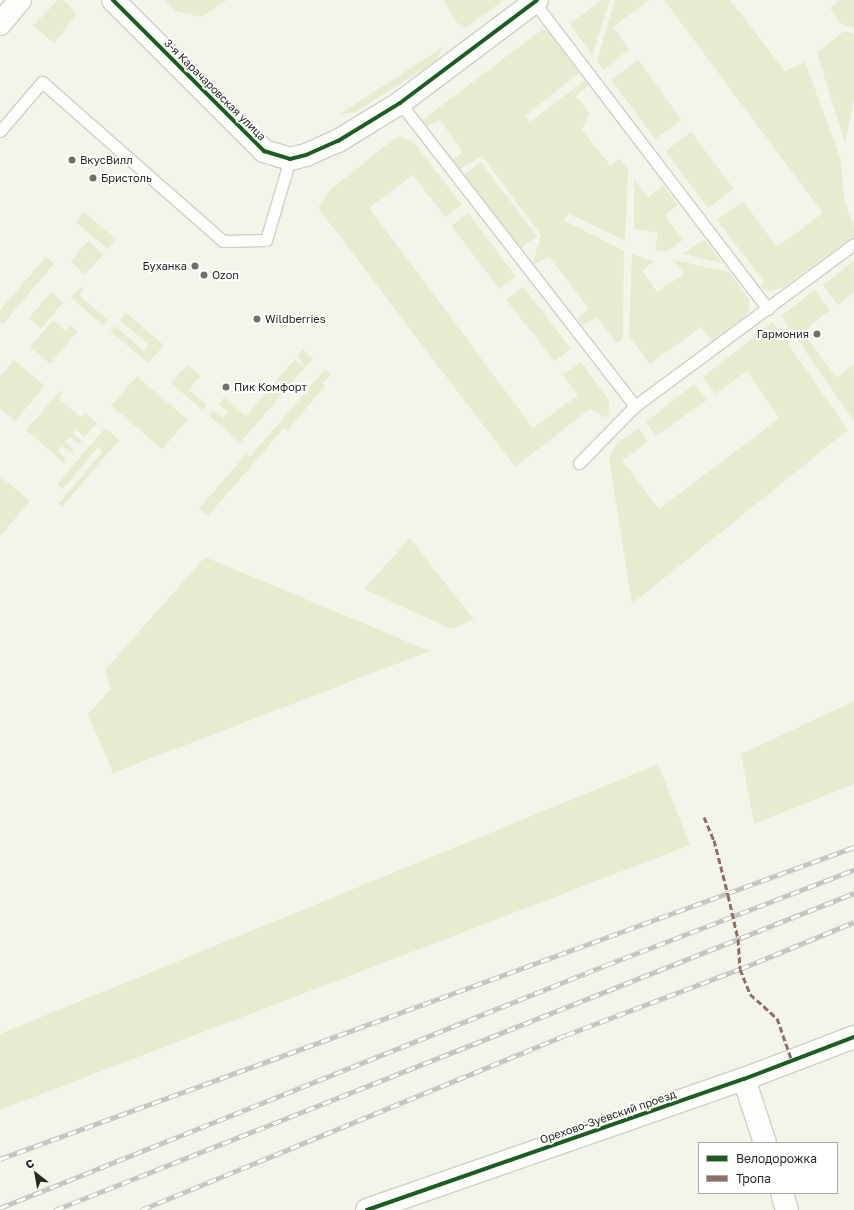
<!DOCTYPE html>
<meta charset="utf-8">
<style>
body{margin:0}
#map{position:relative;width:854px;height:1210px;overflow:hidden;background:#f4f5ea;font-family:"Golos Text",sans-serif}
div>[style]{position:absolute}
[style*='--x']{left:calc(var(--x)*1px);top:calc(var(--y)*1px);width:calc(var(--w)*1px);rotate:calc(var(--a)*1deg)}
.green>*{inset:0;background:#e8ebd0;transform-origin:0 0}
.roads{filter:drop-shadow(1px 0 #cfd0c7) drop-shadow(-1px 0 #cfd0c7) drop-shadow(0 1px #cfd0c7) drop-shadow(0 -1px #cfd0c7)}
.lane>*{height:11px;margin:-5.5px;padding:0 5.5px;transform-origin:5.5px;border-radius:5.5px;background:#fdfefc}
.street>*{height:22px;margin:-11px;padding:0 11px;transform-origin:11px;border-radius:11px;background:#fdfefc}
.secondary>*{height:22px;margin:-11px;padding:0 11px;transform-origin:11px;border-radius:11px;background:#fdfefc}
.rail>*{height:4.5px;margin-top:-2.25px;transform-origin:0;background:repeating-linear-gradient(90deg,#fff 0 9px,#c2c3c0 0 18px);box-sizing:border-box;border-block:1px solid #c2c3c0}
.quiet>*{height:3px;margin-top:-1.5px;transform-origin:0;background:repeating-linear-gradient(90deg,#8d6e63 0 6px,transparent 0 9px)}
.cycleway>*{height:4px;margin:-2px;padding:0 2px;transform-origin:2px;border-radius:2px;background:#1b5e20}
.dots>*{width:11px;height:11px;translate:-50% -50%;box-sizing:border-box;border:2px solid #fff;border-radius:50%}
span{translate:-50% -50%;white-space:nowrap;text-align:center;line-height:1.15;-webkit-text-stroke:3.5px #fff;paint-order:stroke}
.street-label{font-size:11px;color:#272821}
.poi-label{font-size:11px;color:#272821}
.left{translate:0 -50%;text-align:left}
.right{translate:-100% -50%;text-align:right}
.legend{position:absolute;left:698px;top:1142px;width:140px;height:52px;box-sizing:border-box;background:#fff;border:1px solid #a9a9a6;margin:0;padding:5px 7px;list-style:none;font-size:12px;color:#272821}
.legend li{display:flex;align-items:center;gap:8px;height:20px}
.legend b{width:20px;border:1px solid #a9a9a6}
.north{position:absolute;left:16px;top:1154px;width:40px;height:40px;-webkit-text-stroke:3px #fff;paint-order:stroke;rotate:329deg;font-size:11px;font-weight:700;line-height:16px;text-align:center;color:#272821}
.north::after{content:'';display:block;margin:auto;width:14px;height:18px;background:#272821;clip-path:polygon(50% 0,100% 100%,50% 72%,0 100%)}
</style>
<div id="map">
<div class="green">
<div style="clip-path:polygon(58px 0,64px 0,76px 15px,54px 43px,33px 26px)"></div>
<div style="clip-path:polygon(165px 0,227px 0,202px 17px,175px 11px)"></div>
<div style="clip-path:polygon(443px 0,504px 0,467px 27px,457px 23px)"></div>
<div style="clip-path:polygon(601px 0,610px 0,592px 55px,570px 24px)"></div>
<div style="clip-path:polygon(615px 0,649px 0,613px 27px,629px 49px,604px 70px,597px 61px)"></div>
<div style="clip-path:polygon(664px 0,730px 0,785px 71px,805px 62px,841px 160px,844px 199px,854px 227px,854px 236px,782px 288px,769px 291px,759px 287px,764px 282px,717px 220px,743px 201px,777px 247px,823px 213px)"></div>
<div style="clip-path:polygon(840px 0,854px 0,854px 28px,841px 24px,830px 8px)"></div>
<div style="clip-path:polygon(543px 29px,551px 35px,579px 73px,525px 116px,530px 122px,585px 80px,588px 86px,576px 96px,589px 113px,582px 130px,610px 165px,620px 159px,628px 170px,625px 241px,570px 214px,563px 220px,624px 251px,623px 339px,617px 343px,596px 317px,584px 325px,577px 318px,589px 309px,549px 257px,532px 265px,541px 235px,482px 156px,460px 169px,453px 160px,463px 152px,440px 120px,426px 127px,422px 120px)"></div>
<div style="clip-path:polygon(844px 31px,854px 34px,854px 99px,845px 143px,817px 53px)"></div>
<div style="clip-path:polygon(443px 47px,436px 61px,354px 113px,340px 114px)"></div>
<div style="left:638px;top:60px;width:74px;height:33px;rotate:54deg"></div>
<div style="left:691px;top:132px;width:71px;height:32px;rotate:53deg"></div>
<div style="clip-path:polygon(402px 137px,413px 141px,462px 205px,445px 217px,413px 175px,369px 208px,533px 428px,578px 395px,563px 375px,581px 362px,609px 400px,609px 412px,606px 418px,590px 409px,515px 467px,318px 208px,330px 190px,395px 138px)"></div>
<div style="left:481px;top:162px;width:93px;height:22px;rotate:53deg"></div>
<div style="clip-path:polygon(634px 179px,648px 197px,663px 185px,678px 205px,665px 215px,683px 240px,666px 252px,655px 250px,658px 233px,634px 229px)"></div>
<div style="left:84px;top:212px;width:42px;height:13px;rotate:40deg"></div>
<div style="left:468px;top:213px;width:79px;height:21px;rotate:53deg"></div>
<div style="clip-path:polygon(704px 239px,722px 263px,683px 254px)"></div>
<div style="left:88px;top:241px;width:20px;height:27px;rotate:41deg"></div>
<div style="clip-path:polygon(632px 254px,654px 261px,642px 271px,657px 292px,684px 274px,674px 260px,729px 272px,749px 299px,750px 308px,745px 316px,713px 342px,701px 327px,650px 364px,629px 336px)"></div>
<div style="clip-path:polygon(46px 257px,54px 264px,3px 324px,0 321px,0 310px)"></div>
<div style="clip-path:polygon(854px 261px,854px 292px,838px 305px,823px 285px)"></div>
<div style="clip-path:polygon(81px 287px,84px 289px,79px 295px,108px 320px,103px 325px,71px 298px)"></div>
<div style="left:523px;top:287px;width:78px;height:21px;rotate:52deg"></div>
<div style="clip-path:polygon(815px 290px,830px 310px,803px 332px,837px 378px,854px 364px,854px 421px,781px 316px)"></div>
<div style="left:51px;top:292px;width:16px;height:34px;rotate:40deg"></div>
<div style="clip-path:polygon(126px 313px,164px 345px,148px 363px,110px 331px,115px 326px,144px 351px,149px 345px,120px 320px)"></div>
<div style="clip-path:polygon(53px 320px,65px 331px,71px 325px,78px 331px,50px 364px,30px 347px)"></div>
<div style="clip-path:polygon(773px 322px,848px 430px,632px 604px,609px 459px,617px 443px,639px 428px,648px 442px,622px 461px,659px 509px,779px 418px,747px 371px,715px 394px,703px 377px)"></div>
<div style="clip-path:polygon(303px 349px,313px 358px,240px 443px,209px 415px,213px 410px,223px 418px,228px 412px,219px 404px,224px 397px,246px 416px,295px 359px,302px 366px,304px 364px,297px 357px)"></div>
<div style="clip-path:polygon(14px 360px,45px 386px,15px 421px,0 408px,0 376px)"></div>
<div style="clip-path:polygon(187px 365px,200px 376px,189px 390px,207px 405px,202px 410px,171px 383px)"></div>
<div style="clip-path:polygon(325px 369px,331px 374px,323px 383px,325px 386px,287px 431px,284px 428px,208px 516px,199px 509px,246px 454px,250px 457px)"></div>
<div style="left:137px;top:376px;width:67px;height:39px;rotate:41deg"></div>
<div style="clip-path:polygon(694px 384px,707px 400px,656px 436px,646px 422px)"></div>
<div style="clip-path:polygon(60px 391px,63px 393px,58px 398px,61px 401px,81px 417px,85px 413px,97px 423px,85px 437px,76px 430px,73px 433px,82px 441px,79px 444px,70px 437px,65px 442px,74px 450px,71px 453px,62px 446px,58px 451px,66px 459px,63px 462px,26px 430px)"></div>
<div style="clip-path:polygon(105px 428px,119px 440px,62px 507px,58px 504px,103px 451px,98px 447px,63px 489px,57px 484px)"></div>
<div style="clip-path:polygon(0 476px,30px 501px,0 536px)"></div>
<div style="clip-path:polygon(410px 538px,474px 620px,451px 629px,364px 589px)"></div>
<div style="clip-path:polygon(205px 557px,430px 651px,113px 773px,88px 714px,111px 689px,105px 670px)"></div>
<div style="clip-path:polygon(854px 701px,854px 784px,754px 824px,741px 754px)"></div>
<div style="clip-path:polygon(658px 764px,690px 845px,0 1110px,0 1034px)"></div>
</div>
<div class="roads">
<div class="lane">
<div style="--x:534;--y:2;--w:386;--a:52.7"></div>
<div style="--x:400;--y:103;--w:383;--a:52.2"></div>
<div style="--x:0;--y:131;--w:65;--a:-49.4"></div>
<div style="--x:42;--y:82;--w:241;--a:41.3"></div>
<div style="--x:223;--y:241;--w:43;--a:-1.3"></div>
<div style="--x:266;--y:240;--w:84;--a:-73.5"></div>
<div style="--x:579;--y:463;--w:80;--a:-45.5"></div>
<div style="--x:635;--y:406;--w:272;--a:-36.5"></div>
</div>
<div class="street">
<div style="--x:113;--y:0;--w:214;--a:45"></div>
<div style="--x:264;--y:151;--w:27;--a:17"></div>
<div style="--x:290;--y:159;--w:16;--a:-14"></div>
<div style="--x:306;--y:155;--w:35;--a:-24"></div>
<div style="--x:338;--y:141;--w:73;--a:-31.5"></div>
<div style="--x:400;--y:103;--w:171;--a:-36.9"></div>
<div style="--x:744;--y:1079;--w:67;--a:71.8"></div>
<div style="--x:782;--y:1193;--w:18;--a:74"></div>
<div style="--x:367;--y:1210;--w:399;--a:-19.2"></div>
<div style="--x:744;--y:1079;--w:118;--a:-20.9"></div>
</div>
<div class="secondary">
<div style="--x:0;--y:24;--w:31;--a:-50"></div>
</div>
</div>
<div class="rail">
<div style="--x:0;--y:1159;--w:909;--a:-20.07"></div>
<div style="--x:0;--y:1208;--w:653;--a:-21.85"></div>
<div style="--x:606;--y:965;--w:266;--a:-21"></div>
<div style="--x:55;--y:1210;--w:860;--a:-21.64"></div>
<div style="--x:141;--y:1210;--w:460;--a:-22.4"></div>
<div style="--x:566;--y:1035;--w:186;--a:-20.8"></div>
<div style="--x:740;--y:969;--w:123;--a:-22.4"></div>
</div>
<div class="quiet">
<div style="--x:704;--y:817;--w:25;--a:67"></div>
<div style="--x:714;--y:840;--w:57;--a:75.7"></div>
<div style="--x:728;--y:895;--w:45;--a:77.2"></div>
<div style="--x:738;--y:939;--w:30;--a:86"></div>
<div style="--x:740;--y:969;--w:27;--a:68"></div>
<div style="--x:750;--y:994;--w:36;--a:42"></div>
<div style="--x:777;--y:1018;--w:46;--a:70.8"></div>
</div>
<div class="cycleway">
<div style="--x:113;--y:0;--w:214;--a:45"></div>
<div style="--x:264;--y:151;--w:27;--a:17"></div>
<div style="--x:290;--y:159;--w:16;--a:-14"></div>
<div style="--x:306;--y:155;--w:35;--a:-24"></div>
<div style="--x:338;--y:141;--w:73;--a:-31.5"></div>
<div style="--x:400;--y:103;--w:171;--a:-36.9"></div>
<div style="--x:367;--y:1210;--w:399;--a:-19.2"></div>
<div style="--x:744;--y:1079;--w:118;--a:-20.9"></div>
</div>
<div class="dots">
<div style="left:72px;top:160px;background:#6f7067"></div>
<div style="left:93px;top:178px;background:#6f7067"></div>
<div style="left:195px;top:266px;background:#6f7067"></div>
<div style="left:204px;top:275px;background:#6f7067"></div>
<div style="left:257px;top:319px;background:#6f7067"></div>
<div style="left:817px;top:334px;background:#6f7067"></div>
<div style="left:226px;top:387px;background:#6f7067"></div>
</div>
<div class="street-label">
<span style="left:215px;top:90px;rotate:45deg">3-я Карачаровская улица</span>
<span style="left:608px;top:1117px;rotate:-19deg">Орехово-Зуевский проезд</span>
</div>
<div class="poi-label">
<span class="left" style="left:80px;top:160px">ВкусВилл</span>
<span class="left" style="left:101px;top:178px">Бристоль</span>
<span class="right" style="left:187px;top:266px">Буханка</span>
<span class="left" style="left:212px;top:275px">Ozon</span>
<span class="left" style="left:265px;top:319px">Wildberries</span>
<span class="right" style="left:809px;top:334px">Гармония</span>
<span class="left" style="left:234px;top:387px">Пик Комфорт</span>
</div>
<ul class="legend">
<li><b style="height:5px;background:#1b5e20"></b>Велодорожка</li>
<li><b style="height:5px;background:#8d6e63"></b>Тропа</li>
</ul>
<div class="north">С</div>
</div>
